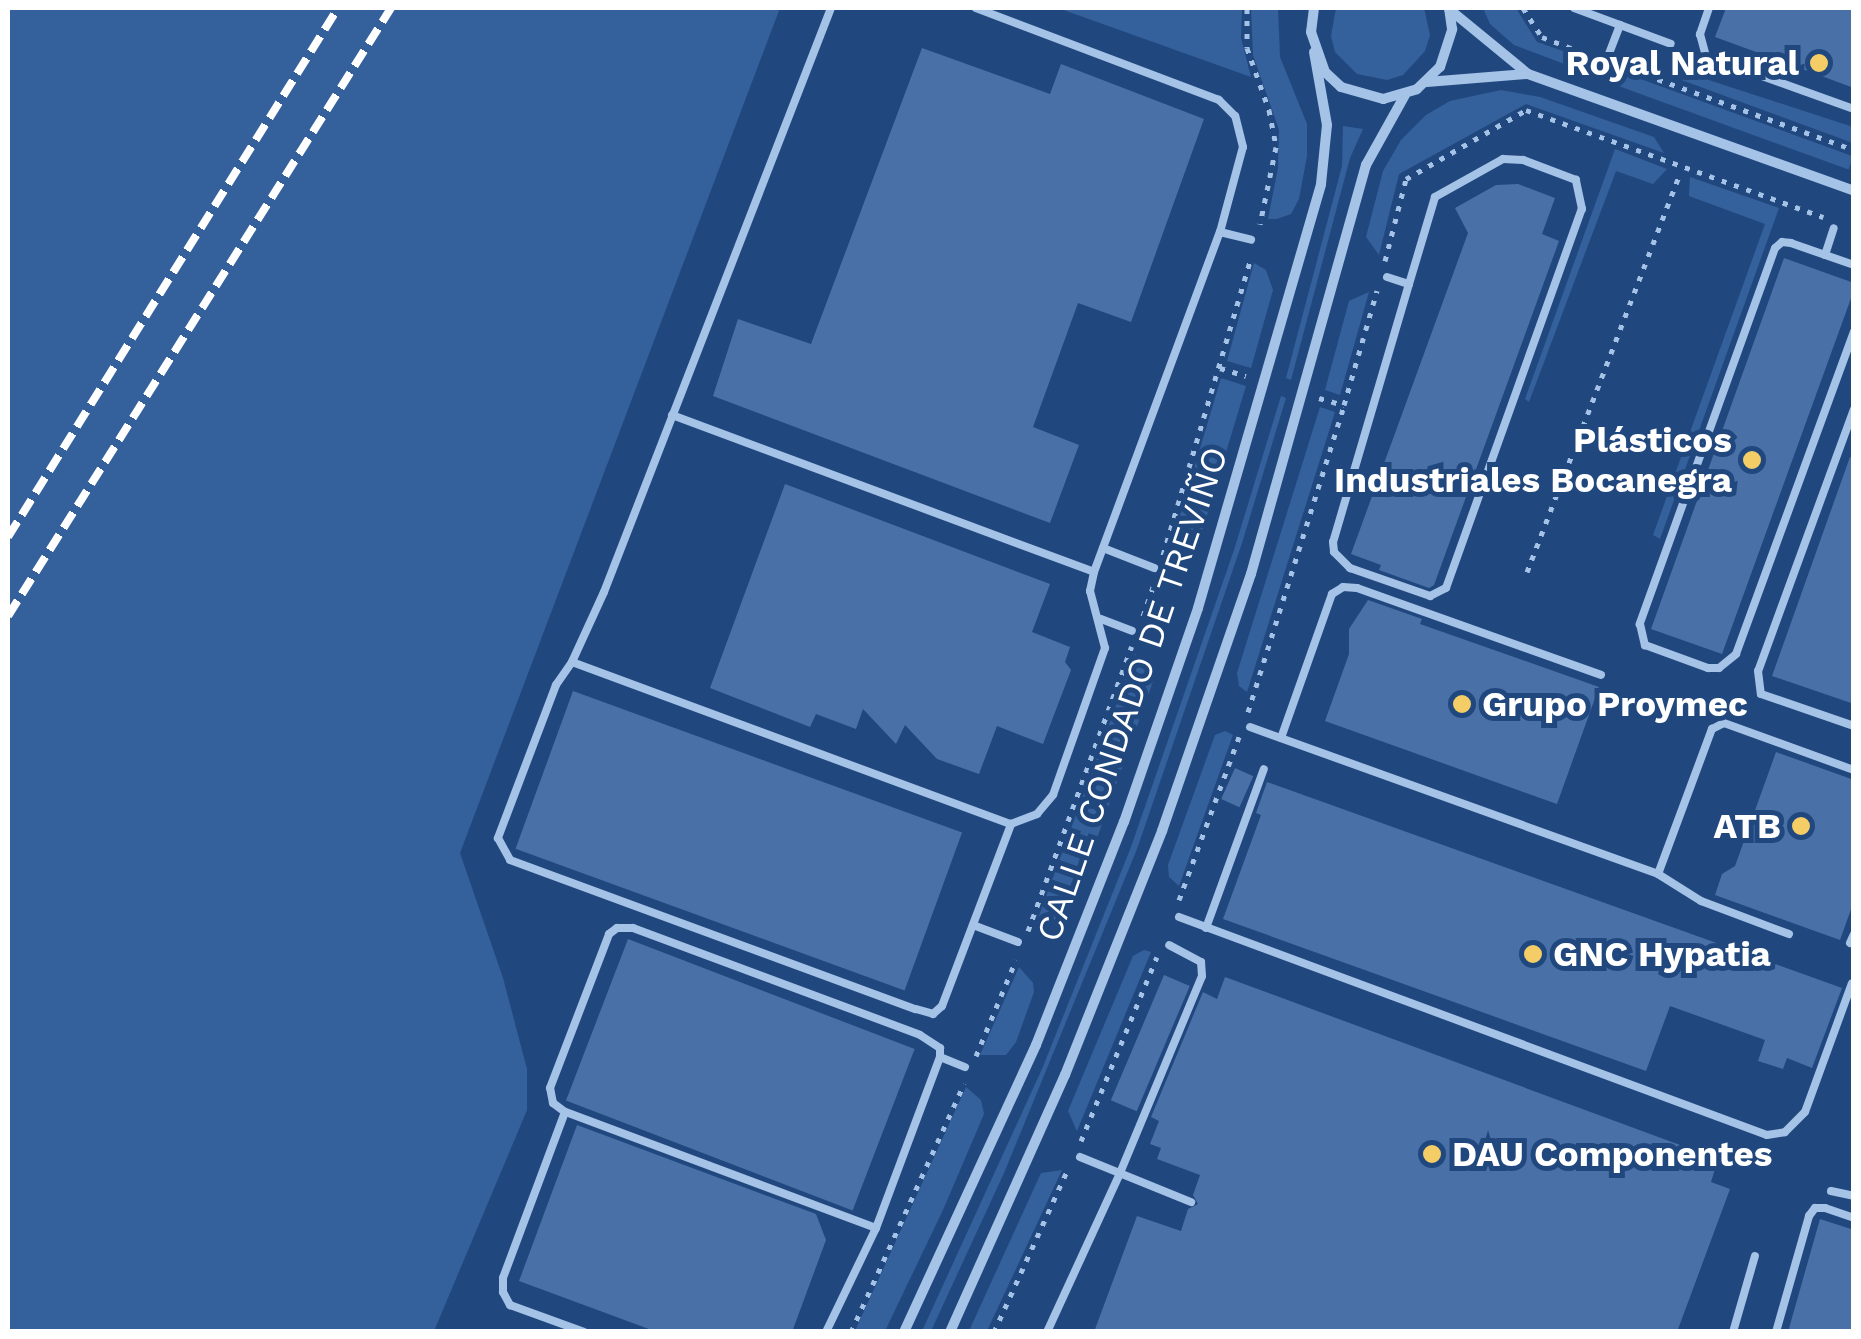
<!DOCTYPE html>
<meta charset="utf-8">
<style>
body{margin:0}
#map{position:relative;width:1861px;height:1339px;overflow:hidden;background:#21487e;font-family:"Work Sans",sans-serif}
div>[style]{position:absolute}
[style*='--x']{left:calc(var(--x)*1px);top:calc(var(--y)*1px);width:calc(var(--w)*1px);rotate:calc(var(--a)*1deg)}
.green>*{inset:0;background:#34619c;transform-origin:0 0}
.building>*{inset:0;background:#4971a7;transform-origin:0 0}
.path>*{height:5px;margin-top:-2.5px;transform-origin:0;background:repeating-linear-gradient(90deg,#a5c2e7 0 5px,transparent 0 13px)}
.service>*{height:8px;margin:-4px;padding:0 4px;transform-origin:4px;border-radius:4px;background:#a5c2e7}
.minor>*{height:10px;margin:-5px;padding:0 5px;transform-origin:5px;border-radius:5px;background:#a5c2e7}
.rail>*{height:8px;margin-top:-4px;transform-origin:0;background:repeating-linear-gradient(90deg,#fff 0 18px,transparent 0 26px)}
.dots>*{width:28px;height:28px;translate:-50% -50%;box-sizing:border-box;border:5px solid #21487e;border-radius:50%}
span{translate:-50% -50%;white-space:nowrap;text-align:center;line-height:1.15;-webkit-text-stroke:10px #21487e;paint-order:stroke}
.poi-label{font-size:35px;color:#fff;font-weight:700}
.right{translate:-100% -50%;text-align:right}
.left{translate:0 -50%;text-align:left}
.street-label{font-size:35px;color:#fff}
.frame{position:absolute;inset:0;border:10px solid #fff;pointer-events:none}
</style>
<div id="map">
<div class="green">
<div style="clip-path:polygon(8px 8px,780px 8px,460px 853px,503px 978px,527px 1069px,527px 1110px,434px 1331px,8px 1331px)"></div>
<div style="clip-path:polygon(1058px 8px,1242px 8px,1241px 38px,1251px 77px)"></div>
<div style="clip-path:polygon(1251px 8px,1278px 8px,1280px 57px,1307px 124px,1307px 156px,1299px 199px,1291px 214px,1277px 219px,1268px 219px,1278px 168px,1279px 130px,1253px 55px)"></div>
<div style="clip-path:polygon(1336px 8px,1424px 8px,1430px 35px,1425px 51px,1403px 75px,1387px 80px,1357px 74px,1335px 52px,1331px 36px)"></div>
<div style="clip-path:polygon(1483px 8px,1516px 8px,1537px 42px,1586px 59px,1575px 68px,1514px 45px,1490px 24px)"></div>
<div style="clip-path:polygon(1672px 68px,1853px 127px,1853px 143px,1668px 75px)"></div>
<div style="left:1624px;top:73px;width:244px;height:14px;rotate:20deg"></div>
<div style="clip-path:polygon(1501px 90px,1540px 97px,1654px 137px,1664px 153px,1526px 104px,1399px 174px,1379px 255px,1366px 237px,1383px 171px,1401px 140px,1426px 115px,1450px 101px)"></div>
<div style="clip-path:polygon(1343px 126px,1363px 129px,1350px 158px,1291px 380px,1286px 378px,1342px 166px)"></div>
<div style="clip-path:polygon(1615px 149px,1667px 169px,1653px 184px,1616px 171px,1529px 402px,1525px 399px)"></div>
<div style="clip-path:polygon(1690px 177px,1779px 208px,1660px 539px,1653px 535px,1765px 224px,1689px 196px)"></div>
<div style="clip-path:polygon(1254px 263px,1266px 270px,1273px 290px,1251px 368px,1227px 361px)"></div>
<div style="clip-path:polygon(1369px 292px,1340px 395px,1325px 390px,1349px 301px)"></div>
<div style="clip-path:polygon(1221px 378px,1246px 386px,1201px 535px,1190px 544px,1171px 546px)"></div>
<div style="clip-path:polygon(1281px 396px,1286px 398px,1242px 543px,1137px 849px,1004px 1173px,931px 1331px,922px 1331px,1042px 1069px,1131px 847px,1234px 550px)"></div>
<div style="clip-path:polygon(1320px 407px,1335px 412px,1247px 692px,1239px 686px,1237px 673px)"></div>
<div style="clip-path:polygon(1135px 654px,1151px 660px,1156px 673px,1085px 872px,1064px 919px,1051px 925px,1036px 924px)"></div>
<div style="clip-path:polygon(1225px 731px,1233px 735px,1179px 886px,1169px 877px,1168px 865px,1215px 735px)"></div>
<div style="clip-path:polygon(1144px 950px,1151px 952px,1077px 1131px,1068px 1111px,1133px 956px)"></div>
<div style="clip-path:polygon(1019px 967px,1033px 983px,1034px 992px,1016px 1042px,1006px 1055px,980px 1055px)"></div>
<div style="clip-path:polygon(966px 1087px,981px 1100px,984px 1114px,943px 1210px,885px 1331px,855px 1331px)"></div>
<div style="clip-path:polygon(1062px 1170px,987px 1331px,969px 1331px,1041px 1173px)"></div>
</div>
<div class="building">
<div style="clip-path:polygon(1726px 8px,1854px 8px,1854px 88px,1715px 37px)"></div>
<div style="clip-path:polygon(922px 48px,1050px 94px,1061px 64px,1204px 119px,1131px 322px,1078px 303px,1033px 427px,1079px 445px,1050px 523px,713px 396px,738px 319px,811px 344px)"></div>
<div style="clip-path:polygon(1518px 184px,1555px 198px,1542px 234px,1559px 241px,1434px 585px,1429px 588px,1379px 570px,1381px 565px,1351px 554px,1468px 233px,1455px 208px,1496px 185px)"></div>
<div style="clip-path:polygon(1784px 258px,1854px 283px,1854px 290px,1722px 654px,1651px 629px)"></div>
<div style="clip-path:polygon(1850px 457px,1854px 458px,1854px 704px,1772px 676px)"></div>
<div style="clip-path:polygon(785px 484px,1050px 584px,1032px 632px,1070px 647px,1065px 662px,1071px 670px,1043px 744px,997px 726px,979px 774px,937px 759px,905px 725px,896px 744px,863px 709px,856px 729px,816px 714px,810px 727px,710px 688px)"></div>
<div style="clip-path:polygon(1368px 600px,1422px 619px,1420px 624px,1599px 687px,1557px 804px,1325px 721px,1349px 654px,1349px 629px)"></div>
<div style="left:573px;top:691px;width:414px;height:168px;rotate:20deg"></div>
<div style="clip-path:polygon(1776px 752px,1854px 780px,1854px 901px,1840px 940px,1715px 895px,1722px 874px,1735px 866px)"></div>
<div style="left:1235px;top:768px;width:20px;height:34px;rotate:24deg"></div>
<div style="clip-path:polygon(1267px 782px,1842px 988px,1812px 1068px,1787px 1058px,1783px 1069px,1758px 1061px,1765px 1040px,1670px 1006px,1646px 1071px,1223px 919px,1261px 815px,1256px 813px)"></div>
<div style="left:628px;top:939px;width:307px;height:173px;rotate:21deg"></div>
<div style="left:1164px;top:975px;width:28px;height:136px;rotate:23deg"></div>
<div style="clip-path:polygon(1225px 977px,1718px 1159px,1711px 1182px,1730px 1189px,1677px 1332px,1094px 1332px,1137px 1216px,1181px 1231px,1188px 1209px,1198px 1204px,1193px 1195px,1200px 1175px,1157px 1159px,1161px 1148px,1150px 1144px,1159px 1121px,1151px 1117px,1203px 992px,1217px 999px)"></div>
<div style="clip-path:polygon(577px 1125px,816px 1214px,826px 1240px,792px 1332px,657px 1332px,519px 1281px)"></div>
<div style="clip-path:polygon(1820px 1219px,1854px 1230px,1854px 1332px,1788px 1332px)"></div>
</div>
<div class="path">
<div style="--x:1247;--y:8;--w:40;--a:90"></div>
<div style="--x:1247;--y:48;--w:66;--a:70.5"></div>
<div style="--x:1269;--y:110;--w:38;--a:79"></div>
<div style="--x:1276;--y:147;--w:79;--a:101.7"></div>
<div style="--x:1523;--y:8;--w:35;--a:57"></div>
<div style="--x:1542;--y:37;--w:53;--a:20.8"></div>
<div style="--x:1621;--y:66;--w:248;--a:19.8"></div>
<div style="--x:1385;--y:261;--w:85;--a:-75.6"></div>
<div style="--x:1406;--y:179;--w:138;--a:-29.9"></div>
<div style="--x:1526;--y:110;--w:316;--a:19.8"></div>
<div style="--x:1220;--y:368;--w:27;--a:17"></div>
<div style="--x:1319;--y:398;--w:26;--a:16"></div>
<div style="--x:1344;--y:405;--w:119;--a:-73.9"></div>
<div style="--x:1163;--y:555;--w:310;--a:-73.5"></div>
<div style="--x:1527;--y:572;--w:426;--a:-69"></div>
<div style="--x:1143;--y:616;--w:34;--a:-71"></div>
<div style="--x:1248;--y:712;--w:322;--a:-72.6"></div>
<div style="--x:1179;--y:900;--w:174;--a:-69.8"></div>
<div style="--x:1028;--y:931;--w:303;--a:-70"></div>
<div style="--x:976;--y:1056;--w:104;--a:-67.4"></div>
<div style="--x:1081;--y:1141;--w:199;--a:-67.6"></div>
<div style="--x:851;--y:1332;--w:273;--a:-65.5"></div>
<div style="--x:994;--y:1332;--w:179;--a:-65.6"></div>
</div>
<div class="service">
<div style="--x:831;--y:8;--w:627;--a:111.24"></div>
<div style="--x:604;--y:592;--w:77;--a:114.6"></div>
<div style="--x:572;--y:662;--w:468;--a:20.3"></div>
<div style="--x:1011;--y:824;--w:28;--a:-21"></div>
<div style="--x:1037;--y:814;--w:25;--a:-50"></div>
<div style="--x:1053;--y:795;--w:156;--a:-70.5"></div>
<div style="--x:1105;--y:648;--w:59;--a:-104.7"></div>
<div style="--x:1090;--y:591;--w:19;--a:-78"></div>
<div style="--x:1574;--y:8;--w:49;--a:20.3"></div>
<div style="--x:1620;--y:25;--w:31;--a:111"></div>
<div style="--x:1709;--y:8;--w:28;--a:109"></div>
<div style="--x:1700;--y:34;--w:23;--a:75"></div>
<div style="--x:1706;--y:56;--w:157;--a:19.7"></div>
<div style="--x:1620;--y:25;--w:54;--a:20.4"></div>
<div style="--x:1220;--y:232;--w:32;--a:14"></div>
<div style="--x:1825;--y:255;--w:28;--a:-72"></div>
<div style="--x:1854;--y:265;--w:67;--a:-160.8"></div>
<div style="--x:1791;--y:243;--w:9;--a:-174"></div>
<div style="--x:1782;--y:242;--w:9;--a:139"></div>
<div style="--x:1775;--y:248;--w:400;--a:109.8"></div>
<div style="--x:1640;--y:624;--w:22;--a:77"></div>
<div style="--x:1645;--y:645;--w:67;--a:20.1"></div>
<div style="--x:1708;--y:668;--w:11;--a:0"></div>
<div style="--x:1719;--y:668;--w:22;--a:-39"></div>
<div style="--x:1736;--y:654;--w:344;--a:-69.9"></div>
<div style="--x:1387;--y:277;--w:23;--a:18"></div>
<div style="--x:1409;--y:284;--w:269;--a:106.4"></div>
<div style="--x:1333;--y:542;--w:10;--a:84"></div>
<div style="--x:1334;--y:552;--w:23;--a:45"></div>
<div style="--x:1350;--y:568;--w:85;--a:19.3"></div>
<div style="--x:1430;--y:596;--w:18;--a:-27"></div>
<div style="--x:1446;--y:588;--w:403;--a:-70.3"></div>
<div style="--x:1582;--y:209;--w:30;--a:-102"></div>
<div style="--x:1576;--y:180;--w:57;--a:-159.3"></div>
<div style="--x:1523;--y:160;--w:20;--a:-177"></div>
<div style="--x:1503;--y:159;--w:78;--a:150.8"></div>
<div style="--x:1435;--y:197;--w:91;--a:106.6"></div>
<div style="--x:1854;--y:409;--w:279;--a:110.1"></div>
<div style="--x:1758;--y:671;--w:23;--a:83"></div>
<div style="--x:1761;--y:694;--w:98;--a:19"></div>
<div style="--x:672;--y:415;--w:450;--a:20.4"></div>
<div style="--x:1094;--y:572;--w:363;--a:-69.7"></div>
<div style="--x:1220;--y:232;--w:88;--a:-74.9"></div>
<div style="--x:1243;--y:147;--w:32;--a:-104"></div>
<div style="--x:1235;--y:116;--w:23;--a:-135"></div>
<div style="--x:1219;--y:100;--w:260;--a:-159.3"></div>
<div style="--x:1103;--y:548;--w:55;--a:21.4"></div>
<div style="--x:1101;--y:619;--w:33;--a:21"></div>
<div style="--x:572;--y:662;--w:28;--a:125"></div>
<div style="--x:556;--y:685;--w:164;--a:110.8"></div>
<div style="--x:498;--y:838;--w:25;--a:61"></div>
<div style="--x:510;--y:860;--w:432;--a:20.2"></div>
<div style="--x:916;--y:1009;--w:18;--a:16"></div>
<div style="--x:933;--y:1014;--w:12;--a:-42"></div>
<div style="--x:942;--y:1006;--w:195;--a:-69.2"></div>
<div style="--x:1250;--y:727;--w:434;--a:19.8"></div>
<div style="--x:1658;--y:874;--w:155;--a:-69.6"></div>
<div style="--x:1712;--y:729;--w:13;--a:-27"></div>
<div style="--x:1724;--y:723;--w:138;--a:19.9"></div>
<div style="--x:1281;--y:738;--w:153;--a:-70.5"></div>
<div style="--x:1332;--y:594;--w:13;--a:-32"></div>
<div style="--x:1343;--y:587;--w:14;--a:4"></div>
<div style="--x:1357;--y:588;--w:259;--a:19.6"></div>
<div style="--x:1658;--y:874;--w:51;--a:32.1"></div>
<div style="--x:1701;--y:901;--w:94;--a:20.6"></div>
<div style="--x:1179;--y:917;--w:627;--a:20.34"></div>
<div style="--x:1767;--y:1135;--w:18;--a:-9"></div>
<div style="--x:1785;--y:1132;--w:28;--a:-45"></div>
<div style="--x:1805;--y:1112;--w:137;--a:-70"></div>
<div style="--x:973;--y:925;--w:48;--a:20.7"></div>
<div style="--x:1206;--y:928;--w:169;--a:-70"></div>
<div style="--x:1850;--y:943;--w:10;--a:-66"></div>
<div style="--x:940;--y:1057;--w:183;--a:110.5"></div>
<div style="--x:876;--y:1228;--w:332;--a:-159.5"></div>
<div style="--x:565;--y:1112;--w:15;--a:-143"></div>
<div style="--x:553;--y:1103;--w:15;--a:-101"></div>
<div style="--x:550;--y:1088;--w:165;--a:-69"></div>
<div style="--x:609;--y:934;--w:10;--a:-37"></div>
<div style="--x:617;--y:928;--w:16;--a:0"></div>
<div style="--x:633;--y:928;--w:306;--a:20.4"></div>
<div style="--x:920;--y:1035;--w:24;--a:33"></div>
<div style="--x:940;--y:1048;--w:9;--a:90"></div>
<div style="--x:940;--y:1057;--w:27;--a:22"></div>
<div style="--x:565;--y:1112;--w:177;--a:110.5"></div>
<div style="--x:503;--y:1278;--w:14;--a:90"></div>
<div style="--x:503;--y:1292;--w:15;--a:62"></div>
<div style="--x:510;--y:1305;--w:79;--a:20"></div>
<div style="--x:1080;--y:1157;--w:120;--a:22.1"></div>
<div style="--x:1831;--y:1191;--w:24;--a:12"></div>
<div style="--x:826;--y:1332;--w:115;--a:-64.3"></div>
<div style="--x:1047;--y:1332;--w:175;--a:-65.3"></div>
<div style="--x:1120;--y:1173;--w:213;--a:-67.4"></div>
<div style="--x:1202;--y:976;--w:14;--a:-94"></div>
<div style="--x:1201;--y:962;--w:36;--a:-152"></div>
<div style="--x:1733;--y:1332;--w:79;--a:-73.9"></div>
<div style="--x:1776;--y:1332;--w:121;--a:-74.1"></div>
<div style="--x:1809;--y:1216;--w:10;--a:-53"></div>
<div style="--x:1815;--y:1208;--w:10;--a:0"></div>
<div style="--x:1825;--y:1208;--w:31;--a:19"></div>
</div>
<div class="minor">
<div style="--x:1314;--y:8;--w:24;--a:97"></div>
<div style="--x:1311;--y:32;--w:42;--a:70.7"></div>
<div style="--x:1325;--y:72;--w:22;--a:43"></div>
<div style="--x:1341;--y:87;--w:44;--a:15.9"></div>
<div style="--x:1383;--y:99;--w:35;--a:-16"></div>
<div style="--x:1417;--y:89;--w:32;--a:-44"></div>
<div style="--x:1440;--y:67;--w:40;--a:-72"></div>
<div style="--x:1452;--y:29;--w:21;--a:-98"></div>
<div style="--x:1449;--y:9;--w:102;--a:39.4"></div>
<div style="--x:1528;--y:74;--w:346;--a:19.7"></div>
<div style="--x:1427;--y:82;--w:100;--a:-4.6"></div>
<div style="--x:904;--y:1332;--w:316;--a:-65.3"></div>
<div style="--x:1036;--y:1045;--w:240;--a:-68.5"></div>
<div style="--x:1124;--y:822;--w:226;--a:-70.9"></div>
<div style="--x:1198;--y:608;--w:441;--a:-73.8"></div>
<div style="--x:1321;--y:184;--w:59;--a:-84.2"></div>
<div style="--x:1327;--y:125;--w:74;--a:-100.1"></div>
<div style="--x:950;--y:1332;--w:282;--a:-65.9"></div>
<div style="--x:1065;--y:1075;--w:263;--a:-68.3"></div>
<div style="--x:1162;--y:831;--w:272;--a:-70.9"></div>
<div style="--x:1251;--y:574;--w:425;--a:-74.3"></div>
<div style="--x:1366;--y:165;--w:80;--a:-60.9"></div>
</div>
<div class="rail">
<div style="--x:8;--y:537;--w:623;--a:-58.04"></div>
<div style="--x:8;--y:616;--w:719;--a:-57.79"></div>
</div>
<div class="dots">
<div style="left:1819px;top:63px;background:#f4cd66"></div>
<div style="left:1752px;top:460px;background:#f4cd66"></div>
<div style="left:1462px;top:704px;background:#f4cd66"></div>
<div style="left:1801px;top:826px;background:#f4cd66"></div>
<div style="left:1533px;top:954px;background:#f4cd66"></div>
<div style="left:1432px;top:1154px;background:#f4cd66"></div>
</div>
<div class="poi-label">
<span class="right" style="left:1799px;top:63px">Royal Natural</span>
<span class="right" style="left:1732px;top:460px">Plásticos<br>Industriales Bocanegra</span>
<span class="left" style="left:1482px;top:704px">Grupo Proymec</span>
<span class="right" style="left:1781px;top:826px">ATB</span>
<span class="left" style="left:1553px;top:954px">GNC Hypatia</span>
<span class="left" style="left:1452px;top:1154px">DAU Componentes</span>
</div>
<div class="street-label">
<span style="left:1132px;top:694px;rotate:-71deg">CALLE CONDADO DE TREVIÑO</span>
</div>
<div class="frame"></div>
</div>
